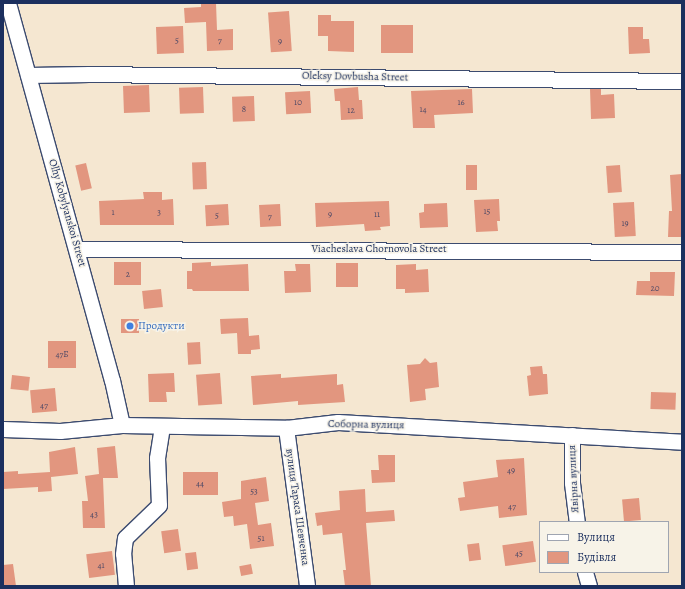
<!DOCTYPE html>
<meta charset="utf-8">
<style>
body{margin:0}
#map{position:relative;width:685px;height:589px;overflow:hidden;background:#f5e7d1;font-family:Alegreya,serif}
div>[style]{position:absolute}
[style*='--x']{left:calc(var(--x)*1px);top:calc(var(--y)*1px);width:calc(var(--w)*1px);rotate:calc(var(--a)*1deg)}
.building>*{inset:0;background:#e2967f;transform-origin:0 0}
.roads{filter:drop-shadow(1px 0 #3c4b6f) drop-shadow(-1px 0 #3c4b6f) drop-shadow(0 1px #3c4b6f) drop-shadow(0 -1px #3c4b6f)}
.minor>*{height:15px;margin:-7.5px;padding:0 7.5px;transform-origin:7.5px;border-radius:7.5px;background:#fff}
.dots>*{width:11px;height:11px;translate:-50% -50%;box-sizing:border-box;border:2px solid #f7f3e8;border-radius:50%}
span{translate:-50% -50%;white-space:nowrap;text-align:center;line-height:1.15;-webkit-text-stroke:3px #f7f3e8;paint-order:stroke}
.number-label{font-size:9px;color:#4d4966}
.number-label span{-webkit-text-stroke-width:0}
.street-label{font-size:11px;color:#1b2f5e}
.shop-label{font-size:11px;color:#366cbe}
.left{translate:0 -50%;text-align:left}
.frame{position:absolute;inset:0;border:4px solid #1b2f5e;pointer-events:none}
.legend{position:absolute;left:539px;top:521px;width:130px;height:52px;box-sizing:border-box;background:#f7f3e8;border:1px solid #9fa5b1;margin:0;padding:5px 7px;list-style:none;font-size:12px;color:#1b2f5e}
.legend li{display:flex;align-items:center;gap:8px;height:20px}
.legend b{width:20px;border:1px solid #9fa5b1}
</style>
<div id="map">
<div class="building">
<div style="clip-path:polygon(201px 3px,216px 3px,217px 30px,233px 29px,233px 50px,207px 51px,206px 22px,185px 23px,184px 8px,201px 7px)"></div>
<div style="left:289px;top:11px;width:40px;height:21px;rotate:86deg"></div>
<div style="clip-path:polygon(318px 15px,331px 15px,331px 21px,354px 21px,354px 52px,328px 51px,328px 36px,318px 36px)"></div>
<div style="left:381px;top:25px;width:32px;height:28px"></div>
<div style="left:183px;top:26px;width:27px;height:27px;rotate:88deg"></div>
<div style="clip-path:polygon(628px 27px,643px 27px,643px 39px,649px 39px,650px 53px,629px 54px)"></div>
<div style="left:149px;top:85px;width:27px;height:26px;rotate:88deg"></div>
<div style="left:203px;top:87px;width:26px;height:24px;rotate:88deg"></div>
<div style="clip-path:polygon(358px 87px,359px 100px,362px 100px,363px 119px,341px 120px,340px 101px,335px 101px,334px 89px)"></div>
<div style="clip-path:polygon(472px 89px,473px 113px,434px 115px,435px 128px,413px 128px,411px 91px)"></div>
<div style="clip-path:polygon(590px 89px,601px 89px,601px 95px,614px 94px,615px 118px,591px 119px)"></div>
<div style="left:310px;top:91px;width:22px;height:25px;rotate:87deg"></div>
<div style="left:254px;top:96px;width:25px;height:22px;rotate:88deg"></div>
<div style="left:206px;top:162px;width:27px;height:14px;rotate:88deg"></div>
<div style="left:86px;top:163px;width:26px;height:11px;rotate:77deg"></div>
<div style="left:466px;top:165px;width:11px;height:25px"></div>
<div style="left:620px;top:165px;width:27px;height:14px;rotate:86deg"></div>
<div style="clip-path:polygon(682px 174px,682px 237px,668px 237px,669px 211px,672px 211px,670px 175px)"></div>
<div style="clip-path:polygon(143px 192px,162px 192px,162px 200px,173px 199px,174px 225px,100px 225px,99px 201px,144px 199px)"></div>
<div style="clip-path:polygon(499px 199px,500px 221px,497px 221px,498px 231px,476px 232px,474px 200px)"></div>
<div style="clip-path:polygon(389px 201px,390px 226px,380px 227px,381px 230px,365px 231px,364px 224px,316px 227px,315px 203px)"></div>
<div style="left:634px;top:202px;width:34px;height:21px;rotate:87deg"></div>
<div style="clip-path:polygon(447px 203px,448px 227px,420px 228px,419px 213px,424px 212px,424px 204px)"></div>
<div style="left:228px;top:204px;width:21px;height:23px;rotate:87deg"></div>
<div style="left:280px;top:204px;width:22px;height:21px;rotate:87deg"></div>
<div style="left:141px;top:262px;width:23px;height:27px;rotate:90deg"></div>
<div style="clip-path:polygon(211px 262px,211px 266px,248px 264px,249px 291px,193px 291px,192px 289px,187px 289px,187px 271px,192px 271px,192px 263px)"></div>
<div style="left:336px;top:263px;width:22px;height:24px"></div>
<div style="clip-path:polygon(295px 264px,310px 264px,311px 292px,285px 293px,284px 271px,296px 271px)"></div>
<div style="clip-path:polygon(416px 264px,416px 270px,428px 269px,429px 292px,405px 293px,405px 289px,396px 289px,396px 265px)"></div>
<div style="clip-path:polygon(650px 272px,675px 272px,674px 296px,636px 295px,637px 281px,650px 281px)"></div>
<div style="left:161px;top:289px;width:18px;height:19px;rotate:84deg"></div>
<div style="clip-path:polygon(248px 318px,249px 336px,259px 335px,260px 349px,251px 350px,251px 354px,238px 354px,237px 333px,221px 334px,220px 319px)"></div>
<div style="left:139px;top:319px;width:14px;height:18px;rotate:90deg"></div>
<div style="left:48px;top:341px;width:28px;height:27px"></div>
<div style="left:200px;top:342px;width:22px;height:13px;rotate:87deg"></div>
<div style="clip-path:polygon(425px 358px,430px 363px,437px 362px,439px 387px,425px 389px,426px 400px,410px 402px,407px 365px,420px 364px)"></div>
<div style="clip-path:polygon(542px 366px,543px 374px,547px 374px,548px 394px,529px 396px,527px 376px,531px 375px,530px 367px)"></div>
<div style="clip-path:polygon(174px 373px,175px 392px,166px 392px,167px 402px,149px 402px,148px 374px)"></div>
<div style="left:220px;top:373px;width:31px;height:24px;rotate:86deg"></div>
<div style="clip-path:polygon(281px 374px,281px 378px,337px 374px,337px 385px,343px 384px,345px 402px,298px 405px,298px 401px,253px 405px,251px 376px)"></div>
<div style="left:12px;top:375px;width:18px;height:14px;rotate:6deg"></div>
<div style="left:55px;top:388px;width:23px;height:25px;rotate:85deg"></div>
<div style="left:651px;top:392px;width:25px;height:17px;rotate:2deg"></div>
<div style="clip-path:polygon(115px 446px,118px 478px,103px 478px,105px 528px,83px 528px,82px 501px,88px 501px,85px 476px,99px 474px,97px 448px)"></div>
<div style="clip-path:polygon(75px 447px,78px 474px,51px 477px,52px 491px,38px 492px,38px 487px,3px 489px,3px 472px,18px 471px,18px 474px,50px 472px,49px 452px)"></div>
<div style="clip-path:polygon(378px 455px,395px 455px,395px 482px,372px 483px,371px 470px,379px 470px)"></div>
<div style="clip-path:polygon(524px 458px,527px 515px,499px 518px,498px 506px,460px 511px,458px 498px,465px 497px,463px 482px,498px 477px,496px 460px)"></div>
<div style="left:183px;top:472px;width:35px;height:23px"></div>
<div style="clip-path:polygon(266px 477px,269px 501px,255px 503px,258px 525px,271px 523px,274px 546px,250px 549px,247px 524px,234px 526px,233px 516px,224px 517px,222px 502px,241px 499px,241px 481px)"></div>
<div style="clip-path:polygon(365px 489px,366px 512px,394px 510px,395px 521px,366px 523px,371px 586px,345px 586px,343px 570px,346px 570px,342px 533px,323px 535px,322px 525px,317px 526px,315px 513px,340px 510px,339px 491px)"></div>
<div style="left:639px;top:498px;width:22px;height:17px;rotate:85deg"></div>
<div style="left:178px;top:529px;width:22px;height:17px;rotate:82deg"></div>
<div style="left:533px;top:541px;width:21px;height:31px;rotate:82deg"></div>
<div style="left:479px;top:543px;width:17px;height:12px;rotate:83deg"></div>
<div style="left:112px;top:551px;width:24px;height:26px;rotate:83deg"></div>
<div style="left:196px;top:552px;width:17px;height:11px;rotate:83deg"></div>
<div style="clip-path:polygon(13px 564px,16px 586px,3px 586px,3px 565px)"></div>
<div style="left:251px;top:564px;width:10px;height:12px;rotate:79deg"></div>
</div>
<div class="roads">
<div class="minor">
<div style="--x:8;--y:3;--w:391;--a:74.6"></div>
<div style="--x:112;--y:380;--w:46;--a:77.5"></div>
<div style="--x:28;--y:75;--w:61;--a:-0.9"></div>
<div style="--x:89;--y:74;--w:593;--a:0.68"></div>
<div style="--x:77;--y:249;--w:605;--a:0.28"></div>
<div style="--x:286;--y:428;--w:159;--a:82.4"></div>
<div style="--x:3;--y:429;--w:57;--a:2"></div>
<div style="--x:60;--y:431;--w:62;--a:-5.5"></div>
<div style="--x:122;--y:425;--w:164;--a:1"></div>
<div style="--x:286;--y:428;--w:52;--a:-6.6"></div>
<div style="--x:338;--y:422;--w:345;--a:3.3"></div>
<div style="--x:572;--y:435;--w:48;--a:90"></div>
<div style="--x:572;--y:483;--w:39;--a:83"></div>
<div style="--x:585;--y:572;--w:15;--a:74"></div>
<div style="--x:126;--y:586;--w:32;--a:-95"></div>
<div style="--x:123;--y:554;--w:16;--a:-83"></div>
<div style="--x:125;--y:538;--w:47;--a:-44.1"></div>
<div style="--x:159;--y:505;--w:47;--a:-92.4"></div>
<div style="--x:157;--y:458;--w:32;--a:-81"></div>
</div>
</div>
<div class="dots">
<div style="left:130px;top:326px;background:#3f7fe0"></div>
</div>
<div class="number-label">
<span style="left:177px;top:40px">5</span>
<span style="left:220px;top:40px">7</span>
<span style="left:280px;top:41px">9</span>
<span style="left:298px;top:102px">10</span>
<span style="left:461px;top:102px">16</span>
<span style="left:244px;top:109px">8</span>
<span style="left:423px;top:109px">14</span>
<span style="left:351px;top:110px">12</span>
<span style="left:487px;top:211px">15</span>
<span style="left:113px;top:212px">1</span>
<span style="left:159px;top:212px">3</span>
<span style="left:330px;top:214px">9</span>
<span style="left:377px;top:214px">11</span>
<span style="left:217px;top:215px">5</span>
<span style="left:270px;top:216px">7</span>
<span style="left:625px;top:223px">19</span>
<span style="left:128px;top:274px">2</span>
<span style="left:655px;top:288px">20</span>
<span style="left:62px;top:354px">47Б</span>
<span style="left:44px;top:405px">47</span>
<span style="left:511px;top:470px">49</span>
<span style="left:200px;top:483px">44</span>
<span style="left:254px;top:491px">53</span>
<span style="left:512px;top:506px">47</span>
<span style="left:94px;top:514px">43</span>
<span style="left:261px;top:538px">51</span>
<span style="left:519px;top:553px">45</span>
<span style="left:101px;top:565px">41</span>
</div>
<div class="street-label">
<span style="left:355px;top:77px;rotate:1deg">Oleksy Dovbusha Street</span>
<span style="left:67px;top:213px;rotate:74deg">Olhy Kobylyanskoi Street</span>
<span style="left:379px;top:249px">Viacheslava Chornovola Street</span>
<span style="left:366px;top:425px;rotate:1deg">Соборна вулиця</span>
<span style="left:574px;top:479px;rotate:-93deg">Явірна вулиця</span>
<span style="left:297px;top:507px;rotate:82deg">вулиця Тараса Шевченка</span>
</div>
<div class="shop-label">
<span class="left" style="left:138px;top:326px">Продукти</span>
</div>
<div class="frame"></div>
<ul class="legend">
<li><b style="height:5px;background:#fff"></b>Вулиця</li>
<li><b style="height:11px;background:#e2967f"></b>Будівля</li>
</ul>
</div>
